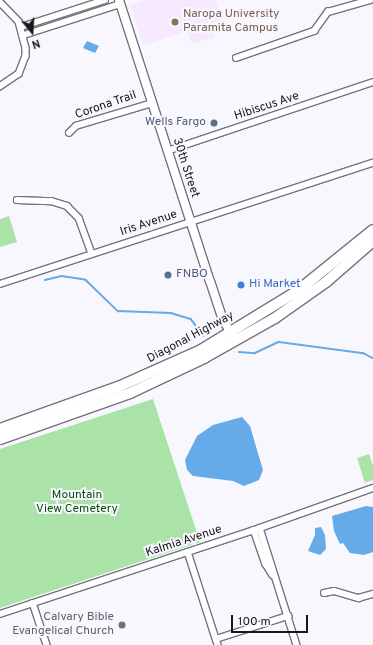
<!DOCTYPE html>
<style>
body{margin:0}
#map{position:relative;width:373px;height:645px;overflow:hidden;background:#f8f7fe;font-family:Overpass,sans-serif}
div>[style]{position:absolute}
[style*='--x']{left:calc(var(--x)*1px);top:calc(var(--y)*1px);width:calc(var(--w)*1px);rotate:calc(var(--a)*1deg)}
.education>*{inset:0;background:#f4e9fe}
.green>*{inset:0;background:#aae2a8}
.water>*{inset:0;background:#65abe9}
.stream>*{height:1.5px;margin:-0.75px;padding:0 0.75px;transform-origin:0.75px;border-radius:0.75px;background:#65abe9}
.roads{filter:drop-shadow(1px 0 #75737c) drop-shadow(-1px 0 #75737c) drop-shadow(0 1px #75737c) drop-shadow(0 -1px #75737c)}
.street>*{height:5.5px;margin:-2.75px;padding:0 2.75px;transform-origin:2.75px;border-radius:2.75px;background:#fff}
.secondary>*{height:8px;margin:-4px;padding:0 4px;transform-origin:4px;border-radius:4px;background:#fff}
.highway>*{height:10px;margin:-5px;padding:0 5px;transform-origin:5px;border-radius:5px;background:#fff}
.dots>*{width:11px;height:11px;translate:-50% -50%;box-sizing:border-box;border:2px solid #f8f7fe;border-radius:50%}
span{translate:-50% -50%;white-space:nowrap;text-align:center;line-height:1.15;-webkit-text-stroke:4px #f8f7fe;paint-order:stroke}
.education-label{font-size:12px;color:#785e54}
.left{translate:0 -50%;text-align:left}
.street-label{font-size:12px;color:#171619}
.service-label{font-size:12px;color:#4e5e75}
.right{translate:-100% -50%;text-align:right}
.shop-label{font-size:12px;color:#366cbe}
.park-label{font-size:12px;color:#064f0d}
.worship-label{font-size:12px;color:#5b616d}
.north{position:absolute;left:12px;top:12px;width:40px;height:40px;-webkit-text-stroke:3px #f8f7fe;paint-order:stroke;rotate:162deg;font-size:11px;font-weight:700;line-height:16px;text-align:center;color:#171619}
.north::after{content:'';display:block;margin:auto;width:14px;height:18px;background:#171619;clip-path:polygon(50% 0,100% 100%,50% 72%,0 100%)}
.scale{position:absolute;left:231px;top:615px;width:77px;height:18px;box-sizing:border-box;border:2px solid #171619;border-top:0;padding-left:5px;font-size:12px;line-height:14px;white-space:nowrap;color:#171619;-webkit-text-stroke:3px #f8f7fe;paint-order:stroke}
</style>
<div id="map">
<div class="education">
<div style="clip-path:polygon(146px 0,216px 0,222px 19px,211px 23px,215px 37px,192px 44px,187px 31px,143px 45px,130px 5px)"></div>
</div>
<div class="green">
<div style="clip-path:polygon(9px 216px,17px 242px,0 247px,0 219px)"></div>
<div style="clip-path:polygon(153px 399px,200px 542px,0 608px,0 449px)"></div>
<div style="clip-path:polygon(369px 454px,373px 466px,373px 480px,365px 483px,357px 458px)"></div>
</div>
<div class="water">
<div style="clip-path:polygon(87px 41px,99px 46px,95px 53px,83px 48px)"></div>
<div style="clip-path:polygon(242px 417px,250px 426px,257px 450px,263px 470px,259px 480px,244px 486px,233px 481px,193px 476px,187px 470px,185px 460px,197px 436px,213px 425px)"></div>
<div style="clip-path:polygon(366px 506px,373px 507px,373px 552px,364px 555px,350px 553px,343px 543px,340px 544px,334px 531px,332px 516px)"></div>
<div style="clip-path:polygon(321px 527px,325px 535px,326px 549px,320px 555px,308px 551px,315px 535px,315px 528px)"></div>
</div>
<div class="stream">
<div style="--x:45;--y:280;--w:17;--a:-13"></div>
<div style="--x:62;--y:276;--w:24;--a:9"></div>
<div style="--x:86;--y:280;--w:45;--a:44.1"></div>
<div style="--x:118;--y:311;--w:53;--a:2.2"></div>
<div style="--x:171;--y:313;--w:21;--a:17"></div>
<div style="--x:191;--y:319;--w:21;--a:53"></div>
<div style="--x:239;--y:352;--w:16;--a:4"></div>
<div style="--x:255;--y:353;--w:26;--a:-25"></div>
<div style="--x:279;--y:342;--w:85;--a:7.5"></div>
<div style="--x:363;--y:353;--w:11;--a:27"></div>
</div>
<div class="roads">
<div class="street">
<div style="--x:0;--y:2;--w:28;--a:46"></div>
<div style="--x:19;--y:22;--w:27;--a:75"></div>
<div style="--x:26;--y:48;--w:8;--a:90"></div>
<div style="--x:26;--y:56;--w:19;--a:111"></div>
<div style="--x:19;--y:74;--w:23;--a:146"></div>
<div style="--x:21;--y:27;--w:88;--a:-17.8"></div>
<div style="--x:24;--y:35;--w:101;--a:-17.9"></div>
<div style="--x:236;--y:58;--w:83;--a:-19.1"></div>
<div style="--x:314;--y:31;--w:24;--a:-54"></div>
<div style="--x:328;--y:12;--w:44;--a:-15.9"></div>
<div style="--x:69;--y:133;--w:10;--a:-45"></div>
<div style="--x:76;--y:126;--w:79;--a:-16.8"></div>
<div style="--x:167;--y:151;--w:217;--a:-18.5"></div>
<div style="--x:17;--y:200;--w:34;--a:2"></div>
<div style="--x:51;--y:201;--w:17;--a:17"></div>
<div style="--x:67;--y:206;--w:17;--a:45"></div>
<div style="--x:79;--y:218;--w:38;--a:70"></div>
<div style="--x:0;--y:284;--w:392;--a:-18"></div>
<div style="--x:260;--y:528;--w:123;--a:72.5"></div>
<div style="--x:254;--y:530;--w:36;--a:71"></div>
<div style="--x:266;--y:564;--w:13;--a:58"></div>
<div style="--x:188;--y:552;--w:98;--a:72.1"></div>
<div style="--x:324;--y:593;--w:10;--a:-11"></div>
<div style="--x:334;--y:591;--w:26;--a:16"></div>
<div style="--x:359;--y:598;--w:15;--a:-16"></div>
<div style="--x:33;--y:603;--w:44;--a:71.6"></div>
<div style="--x:0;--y:614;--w:274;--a:-18.3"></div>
<div style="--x:260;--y:528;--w:120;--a:-19.5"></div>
<div style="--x:216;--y:639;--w:76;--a:-17.7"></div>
</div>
<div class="secondary">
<div style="--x:119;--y:0;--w:295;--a:72.1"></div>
<div style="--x:210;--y:281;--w:41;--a:71.6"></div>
<div style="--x:223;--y:320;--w:19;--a:58"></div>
</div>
<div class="highway">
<div style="--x:0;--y:429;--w:125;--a:-19.6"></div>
<div style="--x:118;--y:387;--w:91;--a:-24"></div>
<div style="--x:201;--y:350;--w:115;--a:-31.5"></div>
<div style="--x:299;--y:290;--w:95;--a:-39"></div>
<div style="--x:0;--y:439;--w:138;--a:-19.5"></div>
<div style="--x:130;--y:393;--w:82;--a:-25.3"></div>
<div style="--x:204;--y:358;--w:81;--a:-29.4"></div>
<div style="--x:275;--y:318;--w:62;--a:-35.2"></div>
<div style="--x:326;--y:282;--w:62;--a:-41.1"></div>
</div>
</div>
<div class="dots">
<div style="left:175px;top:22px;background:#8d6e63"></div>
<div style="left:214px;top:123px;background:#5c6f8a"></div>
<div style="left:168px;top:275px;background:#5c6f8a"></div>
<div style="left:241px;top:285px;background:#3f7fe0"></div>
<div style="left:122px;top:625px;background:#6b7280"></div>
</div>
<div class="education-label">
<span class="left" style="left:183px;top:22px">Naropa University<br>Paramita Campus</span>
</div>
<div class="street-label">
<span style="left:106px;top:106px;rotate:-19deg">Corona Trail</span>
<span style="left:267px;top:107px;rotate:-18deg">Hibiscus Ave</span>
<span style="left:185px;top:168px;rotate:72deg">30th Street</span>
<span style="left:149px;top:224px;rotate:-18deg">Iris Avenue</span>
<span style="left:191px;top:338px;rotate:-28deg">Diagonal Highway</span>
<span style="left:184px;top:542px;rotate:-18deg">Kalmia Avenue</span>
</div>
<div class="service-label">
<span class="right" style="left:206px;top:123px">Wells Fargo</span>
<span class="left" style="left:176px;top:275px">FNBO</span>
</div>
<div class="shop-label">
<span class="left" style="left:249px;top:285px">Hi Market</span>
</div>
<div class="park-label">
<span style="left:77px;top:503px">Mountain<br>View Cemetery</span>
</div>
<div class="worship-label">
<span class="right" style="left:114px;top:625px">Calvary Bible<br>Evangelical Church</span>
</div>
<div class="north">N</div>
<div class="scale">100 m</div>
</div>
